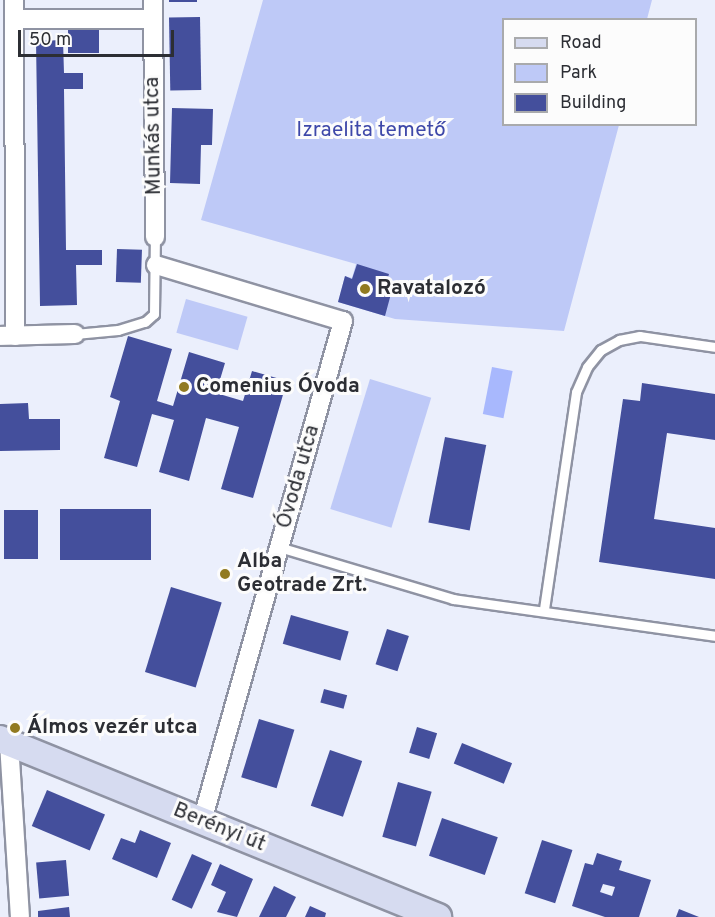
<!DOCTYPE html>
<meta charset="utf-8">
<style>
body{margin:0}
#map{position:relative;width:715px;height:917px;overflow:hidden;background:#ebeffc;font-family:Overpass,sans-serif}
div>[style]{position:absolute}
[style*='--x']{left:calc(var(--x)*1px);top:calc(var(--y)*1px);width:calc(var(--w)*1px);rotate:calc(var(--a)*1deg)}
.green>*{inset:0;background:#bec9f7;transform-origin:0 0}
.water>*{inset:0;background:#a8b8fd;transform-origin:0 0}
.building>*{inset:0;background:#444f9c;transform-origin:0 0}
.roads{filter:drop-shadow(2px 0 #8f93a3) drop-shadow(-2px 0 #8f93a3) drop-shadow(0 2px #8f93a3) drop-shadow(0 -2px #8f93a3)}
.service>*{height:9px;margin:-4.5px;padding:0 4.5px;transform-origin:4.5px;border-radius:4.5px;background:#fff}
.minor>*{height:18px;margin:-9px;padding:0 9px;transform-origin:9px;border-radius:9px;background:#fff}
.secondary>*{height:26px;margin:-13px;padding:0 13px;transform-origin:13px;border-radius:13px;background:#d6dbf0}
.dots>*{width:16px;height:16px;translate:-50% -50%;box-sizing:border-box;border:3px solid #fcfcfc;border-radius:50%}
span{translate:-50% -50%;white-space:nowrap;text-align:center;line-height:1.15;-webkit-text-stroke:6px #fcfcfc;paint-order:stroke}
.park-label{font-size:21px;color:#3e48a9}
.street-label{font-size:21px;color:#2c2e34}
.poi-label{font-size:21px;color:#2c2e34;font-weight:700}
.left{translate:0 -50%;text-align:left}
.legend{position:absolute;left:502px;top:18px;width:195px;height:108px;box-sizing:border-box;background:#fcfcfc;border:2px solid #a9aaac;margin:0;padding:8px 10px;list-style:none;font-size:18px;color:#2c2e34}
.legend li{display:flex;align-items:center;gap:12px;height:30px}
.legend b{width:30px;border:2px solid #a9aaac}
.scale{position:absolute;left:18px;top:30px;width:156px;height:27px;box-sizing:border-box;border:3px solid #2c2e34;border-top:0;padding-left:8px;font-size:18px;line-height:21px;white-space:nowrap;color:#2c2e34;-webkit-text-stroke:4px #fcfcfc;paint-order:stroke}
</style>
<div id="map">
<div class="green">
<div style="clip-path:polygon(263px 0,652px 0,647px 19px,504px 20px,504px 124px,619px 125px,564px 331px,395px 319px,338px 302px,345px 276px,352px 278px,356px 264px,201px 220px)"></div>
<div style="left:186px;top:299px;width:64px;height:35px;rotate:16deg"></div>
<div style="left:370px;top:379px;width:64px;height:136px;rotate:17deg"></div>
</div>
<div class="water">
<div style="left:492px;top:367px;width:21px;height:48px;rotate:11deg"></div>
</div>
<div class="building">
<div style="left:169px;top:0;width:28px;height:2px"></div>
<div style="left:200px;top:17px;width:73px;height:31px;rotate:89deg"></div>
<div style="left:68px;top:29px;width:31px;height:24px"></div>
<div style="clip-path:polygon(63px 40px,64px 73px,83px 73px,83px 89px,64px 89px,66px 250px,102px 250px,102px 265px,76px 265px,77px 305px,40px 306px,36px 41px)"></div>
<div style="clip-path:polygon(172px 108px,213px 109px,212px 145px,201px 145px,200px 184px,170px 183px)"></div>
<div style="left:117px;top:249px;width:25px;height:33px;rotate:2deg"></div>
<div style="clip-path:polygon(357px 264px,389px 274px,385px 288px,392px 290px,385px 316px,338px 302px,345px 276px,352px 279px)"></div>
<div style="clip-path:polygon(128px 336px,172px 349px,157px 401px,173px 406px,189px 352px,225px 363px,216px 393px,243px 401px,252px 371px,287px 381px,253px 498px,221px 489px,239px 427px,206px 418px,189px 481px,159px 472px,174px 420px,152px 414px,137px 467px,104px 458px,120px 401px,110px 397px)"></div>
<div style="clip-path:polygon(642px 383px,715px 394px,715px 440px,667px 433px,654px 519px,715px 528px,715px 579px,599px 562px,623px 399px,640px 401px)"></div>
<div style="clip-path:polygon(28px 403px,29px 419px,60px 419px,60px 450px,0 451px,0 404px)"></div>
<div style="left:445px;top:437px;width:42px;height:87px;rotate:11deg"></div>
<div style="left:60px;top:509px;width:91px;height:51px"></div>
<div style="left:4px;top:510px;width:34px;height:49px"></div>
<div style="left:171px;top:587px;width:53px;height:89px;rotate:17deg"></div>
<div style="left:291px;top:615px;width:60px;height:30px;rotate:16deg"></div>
<div style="left:387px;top:629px;width:23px;height:37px;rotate:18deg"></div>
<div style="left:324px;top:689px;width:24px;height:14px;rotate:15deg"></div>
<div style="left:259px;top:719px;width:37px;height:61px;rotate:17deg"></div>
<div style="left:417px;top:727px;width:21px;height:27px;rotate:17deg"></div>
<div style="left:462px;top:743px;width:54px;height:22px;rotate:22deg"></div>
<div style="left:330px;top:750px;width:34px;height:59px;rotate:19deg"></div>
<div style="left:398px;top:782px;width:35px;height:57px;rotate:16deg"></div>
<div style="left:47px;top:790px;width:63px;height:39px;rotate:23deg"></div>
<div style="left:442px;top:818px;width:59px;height:40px;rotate:19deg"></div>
<div style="clip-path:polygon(140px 830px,171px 843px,157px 878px,112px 859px,121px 838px,135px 843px)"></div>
<div style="left:542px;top:840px;width:32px;height:56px;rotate:18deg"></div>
<div style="clip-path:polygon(evenodd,597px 853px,622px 861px,619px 870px,651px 880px,639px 917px,605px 917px,572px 906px,585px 863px,593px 865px,597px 853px,603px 884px,615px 887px,612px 896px,600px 892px,603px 884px)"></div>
<div style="left:192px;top:854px;width:22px;height:50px;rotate:24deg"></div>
<div style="left:66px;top:860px;width:36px;height:30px;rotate:85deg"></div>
<div style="clip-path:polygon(220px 864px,253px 879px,237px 917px,217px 912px,226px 892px,211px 885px)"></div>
<div style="clip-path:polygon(274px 886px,296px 897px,286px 917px,259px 917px)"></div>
<div style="clip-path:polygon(310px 906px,326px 913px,325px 917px,305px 917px)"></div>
<div style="clip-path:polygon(69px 907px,70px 917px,38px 917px,38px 911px)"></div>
<div style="clip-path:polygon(679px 909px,699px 917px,676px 917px)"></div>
</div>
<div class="roads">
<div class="service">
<div style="--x:75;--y:334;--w:43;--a:-5.3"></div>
<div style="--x:118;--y:330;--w:28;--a:-17"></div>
<div style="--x:145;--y:322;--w:12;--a:-42"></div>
<div style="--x:154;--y:314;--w:77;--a:-89.3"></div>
<div style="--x:279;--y:547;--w:182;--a:16.6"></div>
<div style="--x:453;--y:599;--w:265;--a:8"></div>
<div style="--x:544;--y:609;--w:219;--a:-81.6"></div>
<div style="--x:576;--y:392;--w:27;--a:-66"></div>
<div style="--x:587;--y:367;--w:22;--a:-51"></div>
<div style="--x:601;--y:350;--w:21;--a:-29"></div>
<div style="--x:619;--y:340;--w:21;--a:-11"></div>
<div style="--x:640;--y:336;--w:76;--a:8.3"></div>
</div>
<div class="minor">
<div style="--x:14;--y:0;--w:336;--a:89.8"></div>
<div style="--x:153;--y:0;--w:237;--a:89.5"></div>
<div style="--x:14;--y:19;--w:139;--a:0"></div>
<div style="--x:156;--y:265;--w:195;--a:16.7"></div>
<div style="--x:343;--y:321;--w:520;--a:105.75"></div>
<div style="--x:0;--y:336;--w:75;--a:-1.5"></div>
<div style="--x:9;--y:743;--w:174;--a:86.4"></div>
</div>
<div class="secondary">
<div style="--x:0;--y:739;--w:473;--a:22.1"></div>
</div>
</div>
<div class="dots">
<div style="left:365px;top:289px;background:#917a21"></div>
<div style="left:184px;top:387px;background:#917a21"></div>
<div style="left:225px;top:574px;background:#917a21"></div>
<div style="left:15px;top:728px;background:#917a21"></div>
</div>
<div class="park-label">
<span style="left:371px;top:131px">Izraelita temető</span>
</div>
<div class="street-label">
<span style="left:154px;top:136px;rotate:-91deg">Munkás utca</span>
<span style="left:299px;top:477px;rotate:-74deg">Óvoda utca</span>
<span style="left:219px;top:828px;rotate:22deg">Berényi út</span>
</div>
<div class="poi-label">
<span class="left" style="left:377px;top:289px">Ravatalozó</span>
<span class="left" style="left:196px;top:387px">Comenius Óvoda</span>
<span class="left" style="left:237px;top:574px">Alba<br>Geotrade Zrt.</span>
<span class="left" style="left:27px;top:728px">Álmos vezér utca</span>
</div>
<ul class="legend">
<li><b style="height:8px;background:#d6dbf0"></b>Road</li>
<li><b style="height:16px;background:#bec9f7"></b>Park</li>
<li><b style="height:16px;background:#444f9c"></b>Building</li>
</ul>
<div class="scale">50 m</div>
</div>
